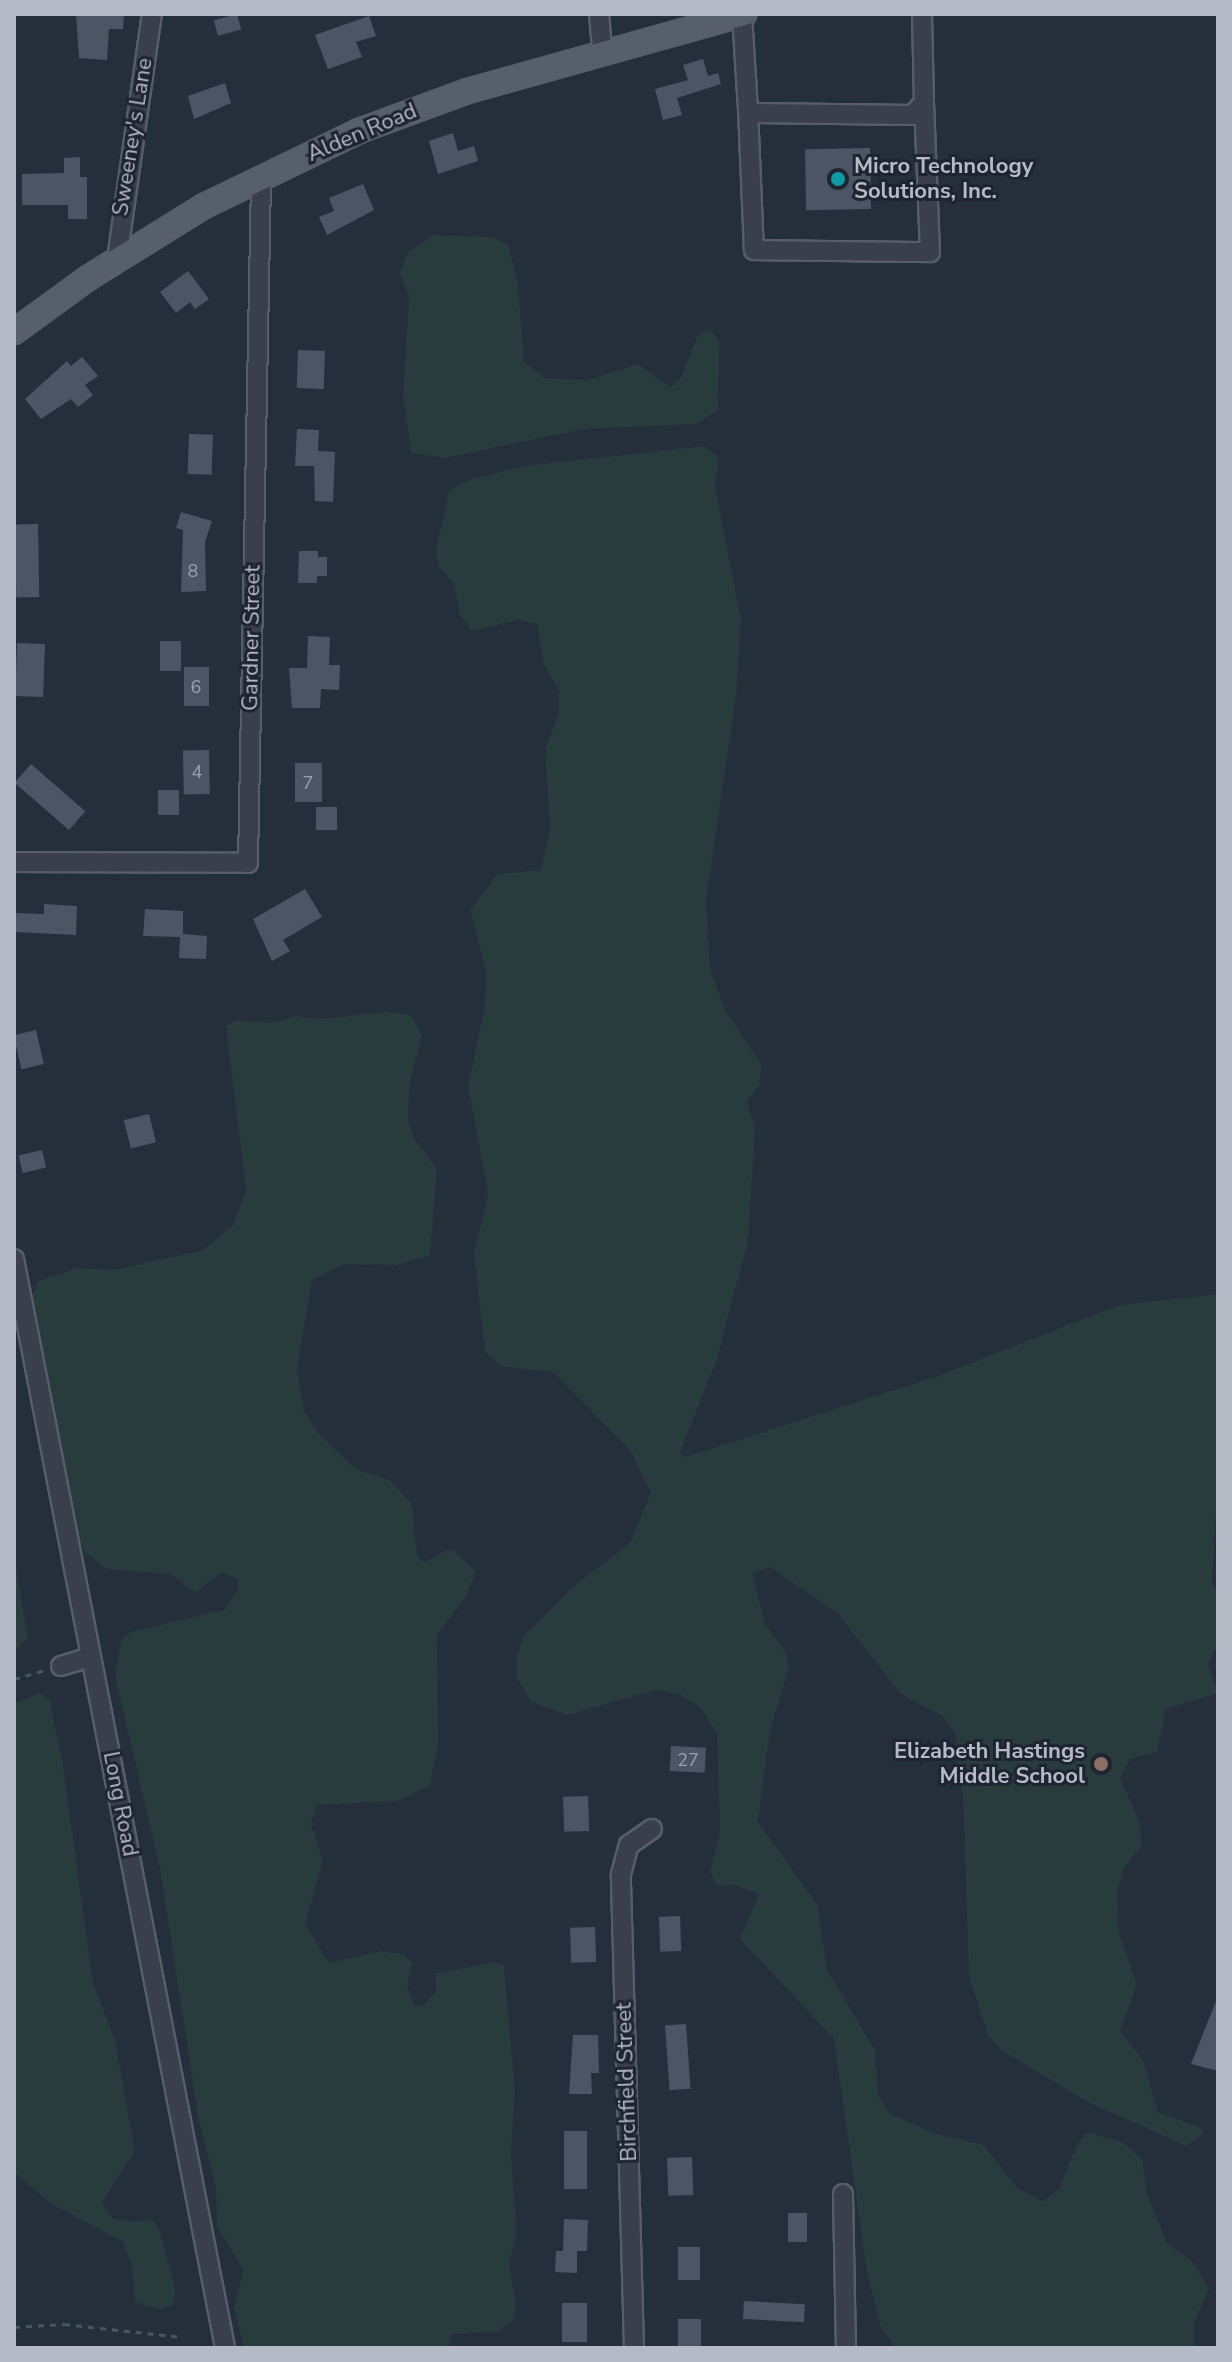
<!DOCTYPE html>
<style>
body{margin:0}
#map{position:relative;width:1232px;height:2362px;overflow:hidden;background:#252e3b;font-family:"Nunito Sans",sans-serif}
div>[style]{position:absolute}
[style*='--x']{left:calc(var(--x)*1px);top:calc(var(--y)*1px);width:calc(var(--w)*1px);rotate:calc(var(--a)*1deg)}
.green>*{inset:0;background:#283b3d}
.building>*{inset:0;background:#4c5563;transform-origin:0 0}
.path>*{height:3px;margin-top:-1.5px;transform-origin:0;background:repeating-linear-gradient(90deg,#47585b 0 6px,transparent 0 12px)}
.roads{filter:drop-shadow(2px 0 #575e69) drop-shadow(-2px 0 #575e69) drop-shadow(0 2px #575e69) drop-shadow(0 -2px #575e69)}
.minor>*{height:18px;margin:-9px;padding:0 9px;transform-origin:9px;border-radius:9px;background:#39404b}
.major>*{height:22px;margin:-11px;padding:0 11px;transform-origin:11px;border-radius:11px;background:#575f6b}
.dots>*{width:22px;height:22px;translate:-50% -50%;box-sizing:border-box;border:4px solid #1e2530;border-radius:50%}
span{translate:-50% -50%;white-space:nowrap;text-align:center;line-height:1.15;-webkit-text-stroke:6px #1e2530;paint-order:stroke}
.number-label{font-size:18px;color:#9ba2ad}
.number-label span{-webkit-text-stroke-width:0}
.street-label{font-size:22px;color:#b5bbc6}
.poi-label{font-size:22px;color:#b5bbc6;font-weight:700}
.left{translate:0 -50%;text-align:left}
.right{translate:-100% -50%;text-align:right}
.frame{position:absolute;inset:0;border:16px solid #b5bbc6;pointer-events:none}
</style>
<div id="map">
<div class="green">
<div style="clip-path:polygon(434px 235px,492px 237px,508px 244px,518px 284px,524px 362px,545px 378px,588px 380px,638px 364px,670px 387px,681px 377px,697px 337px,710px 329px,719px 341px,718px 410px,696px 424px,584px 429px,445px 458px,411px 453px,403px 395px,409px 297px,400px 273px,408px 252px)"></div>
<div style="clip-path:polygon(705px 446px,719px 459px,715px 486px,741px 620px,736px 696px,706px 901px,710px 969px,725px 1010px,762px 1065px,759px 1086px,747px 1102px,755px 1128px,748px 1241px,717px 1359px,680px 1452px,685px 1457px,938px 1376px,1119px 1305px,1218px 1294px,1218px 1483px,1212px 1583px,1218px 1593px,1218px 1643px,1208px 1665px,1218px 1693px,1166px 1709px,1157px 1752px,1130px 1759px,1120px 1778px,1139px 1821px,1142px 1845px,1124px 1868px,1117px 1892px,1119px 1933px,1137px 1984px,1120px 2031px,1143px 2060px,1158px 2112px,1199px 2127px,1204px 2133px,1186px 2146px,1086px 2101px,1001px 2050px,988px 2035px,969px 1977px,963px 1797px,955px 1734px,944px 1717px,901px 1694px,838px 1614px,770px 1567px,753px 1573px,765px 1624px,785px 1651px,789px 1667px,770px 1731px,758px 1822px,817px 1904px,827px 1969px,875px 2050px,878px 2094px,889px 2113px,936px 2134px,984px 2145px,1017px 2188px,1043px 2201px,1059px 2189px,1077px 2144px,1088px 2132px,1124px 2143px,1142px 2159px,1147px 2193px,1167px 2243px,1194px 2263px,1209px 2289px,1194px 2323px,1194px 2348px,896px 2348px,880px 2326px,866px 2266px,834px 2039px,740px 1939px,759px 1894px,734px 1885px,717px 1886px,710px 1872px,720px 1833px,717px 1734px,701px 1708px,679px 1694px,656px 1690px,567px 1715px,531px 1702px,517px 1678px,517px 1656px,524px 1636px,570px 1589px,630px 1543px,651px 1493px,630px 1450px,553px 1372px,500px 1366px,485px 1352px,474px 1252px,488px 1193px,468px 1086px,485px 1005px,486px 972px,470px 910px,497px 874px,541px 870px,550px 830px,545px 749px,559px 713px,559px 691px,544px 665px,537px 624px,519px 620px,472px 631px,460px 615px,454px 584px,439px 567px,436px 551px,449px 491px,471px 479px,523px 466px)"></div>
<div style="clip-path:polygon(387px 1012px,411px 1015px,422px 1036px,410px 1080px,408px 1119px,414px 1138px,437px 1169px,430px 1255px,398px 1265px,345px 1264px,312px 1280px,297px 1369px,304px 1411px,318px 1433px,356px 1469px,391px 1481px,412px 1504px,417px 1556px,425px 1562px,446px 1550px,454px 1551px,476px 1572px,465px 1598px,437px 1635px,438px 1745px,430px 1785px,398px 1801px,317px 1805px,311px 1824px,323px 1861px,305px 1923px,329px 1963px,381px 1951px,404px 1954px,412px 1963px,407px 1987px,415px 2006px,423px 2006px,436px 1991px,435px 1974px,494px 1962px,504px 1965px,515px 2092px,511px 2156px,517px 2234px,509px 2263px,516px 2306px,513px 2320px,499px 2331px,452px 2334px,449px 2348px,244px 2348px,234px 2308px,243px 2269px,217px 2226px,216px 2186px,199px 2122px,160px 1868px,115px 1676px,121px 1641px,130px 1632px,224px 1610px,238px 1589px,237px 1579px,221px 1572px,195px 1593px,171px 1574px,106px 1569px,84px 1551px,60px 1489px,29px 1307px,38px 1281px,78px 1268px,113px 1270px,203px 1250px,233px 1225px,246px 1190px,226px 1026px,237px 1020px,272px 1023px,295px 1016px,319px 1019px)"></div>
<div style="clip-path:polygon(14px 1556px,28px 1637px,14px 1653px)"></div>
<div style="clip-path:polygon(40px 1693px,50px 1701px,63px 1765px,93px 1983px,115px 2040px,135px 2151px,102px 2202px,114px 2219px,137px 2222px,151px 2218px,159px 2229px,175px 2288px,174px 2304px,160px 2310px,135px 2302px,132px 2265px,123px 2242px,51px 2204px,14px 2172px,14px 1704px)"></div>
</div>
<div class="building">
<div style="clip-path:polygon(76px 14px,124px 14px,123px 29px,109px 29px,107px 60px,79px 58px)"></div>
<div style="left:237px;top:14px;width:16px;height:24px;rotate:75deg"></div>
<div style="clip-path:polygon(369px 16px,376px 36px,356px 42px,362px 57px,328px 69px,315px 35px)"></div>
<div style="clip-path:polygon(703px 59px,708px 76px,718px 73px,721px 84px,677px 98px,682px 115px,663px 120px,655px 89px,688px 80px,683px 65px)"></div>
<div style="clip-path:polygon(225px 83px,231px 103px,194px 119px,188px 96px)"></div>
<div style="clip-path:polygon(453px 133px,458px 151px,474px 146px,478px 161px,438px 174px,429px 141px)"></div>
<div style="left:870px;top:148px;width:61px;height:65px;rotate:89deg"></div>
<div style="clip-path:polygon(80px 157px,80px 177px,87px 177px,87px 219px,68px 219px,68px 205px,22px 205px,22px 174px,64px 173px,64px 158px)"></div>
<div style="clip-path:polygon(363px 184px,374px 210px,327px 235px,319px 217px,334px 211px,329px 198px)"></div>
<div style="clip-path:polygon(188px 271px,209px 299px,195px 309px,190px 302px,176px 313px,160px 292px)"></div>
<div style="left:298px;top:350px;width:27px;height:38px;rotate:2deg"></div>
<div style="clip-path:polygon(82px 357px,98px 376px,85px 385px,93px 395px,78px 407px,71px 399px,41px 419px,25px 399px,67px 361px,71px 366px)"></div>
<div style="clip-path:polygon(297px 429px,319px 430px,318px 451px,335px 452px,333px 502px,315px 501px,314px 466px,295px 466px)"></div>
<div style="left:189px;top:434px;width:24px;height:40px;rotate:2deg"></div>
<div style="clip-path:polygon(181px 512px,212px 521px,205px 542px,206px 591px,181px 592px,183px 530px,176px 528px)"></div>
<div style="left:38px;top:524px;width:73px;height:23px;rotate:89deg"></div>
<div style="clip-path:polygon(299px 551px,318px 551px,318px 557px,327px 557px,327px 576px,317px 576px,317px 583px,298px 583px)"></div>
<div style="clip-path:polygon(308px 636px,330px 637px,329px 665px,340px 665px,339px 690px,321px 689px,320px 708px,292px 708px,289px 668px,307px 668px)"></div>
<div style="left:160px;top:641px;width:21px;height:30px"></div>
<div style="left:17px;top:643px;width:28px;height:53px;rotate:2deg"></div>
<div style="left:209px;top:667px;width:39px;height:25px;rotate:90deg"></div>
<div style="left:209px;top:750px;width:44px;height:26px;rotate:89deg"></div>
<div style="left:295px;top:763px;width:27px;height:39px"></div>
<div style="left:31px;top:764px;width:72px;height:25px;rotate:41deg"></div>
<div style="left:158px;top:790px;width:21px;height:25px"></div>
<div style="left:316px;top:807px;width:21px;height:23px"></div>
<div style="clip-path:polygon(305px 889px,322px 917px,283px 940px,290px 951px,272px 961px,253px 919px)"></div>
<div style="clip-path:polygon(44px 904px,77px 906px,76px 935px,14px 932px,14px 913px,44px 914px)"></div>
<div style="clip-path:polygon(145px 909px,183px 911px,183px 934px,207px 936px,206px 959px,179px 958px,180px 937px,143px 936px)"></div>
<div style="left:36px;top:1030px;width:35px;height:23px;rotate:77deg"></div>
<div style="left:149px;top:1114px;width:29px;height:26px;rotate:76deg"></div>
<div style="left:42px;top:1150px;width:18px;height:24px;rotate:77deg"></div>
<div style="left:671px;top:1746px;width:35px;height:25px;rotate:3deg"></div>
<div style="left:588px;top:1796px;width:35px;height:25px;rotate:88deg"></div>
<div style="left:680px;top:1916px;width:35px;height:21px;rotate:88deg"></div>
<div style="left:595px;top:1927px;width:35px;height:25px;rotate:88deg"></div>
<div style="clip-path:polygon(1218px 1996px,1218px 2071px,1191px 2064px)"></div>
<div style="left:686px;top:2024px;width:65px;height:21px;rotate:86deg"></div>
<div style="clip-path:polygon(573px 2035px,598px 2035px,599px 2073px,591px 2073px,592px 2094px,569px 2094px)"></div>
<div style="left:564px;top:2131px;width:23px;height:58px"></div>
<div style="left:692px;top:2157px;width:38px;height:25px;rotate:88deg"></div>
<div style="left:788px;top:2213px;width:19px;height:29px"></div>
<div style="clip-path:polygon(564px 2219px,588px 2220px,587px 2251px,577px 2251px,577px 2273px,555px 2272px,556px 2251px,563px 2251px)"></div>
<div style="left:678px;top:2247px;width:22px;height:33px"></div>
<div style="left:744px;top:2301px;width:61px;height:18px;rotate:3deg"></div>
<div style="left:562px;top:2303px;width:25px;height:39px"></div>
<div style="left:678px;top:2319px;width:23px;height:29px"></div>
</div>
<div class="path">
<div style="--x:14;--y:1679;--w:32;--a:-16"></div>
<div style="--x:14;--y:2327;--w:50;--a:-3.4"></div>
<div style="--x:64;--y:2324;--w:119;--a:6.3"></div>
</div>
<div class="roads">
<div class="minor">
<div style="--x:599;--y:14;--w:36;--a:85"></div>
<div style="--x:742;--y:14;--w:95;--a:86.4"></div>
<div style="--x:748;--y:109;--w:7;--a:34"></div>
<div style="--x:754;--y:113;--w:159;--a:0.7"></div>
<div style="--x:913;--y:115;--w:17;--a:-50"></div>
<div style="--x:924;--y:102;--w:88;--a:-91.3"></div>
<div style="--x:748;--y:109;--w:141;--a:87.6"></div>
<div style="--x:754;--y:250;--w:176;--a:0.7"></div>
<div style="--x:930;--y:252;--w:150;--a:-92.3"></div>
<div style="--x:117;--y:259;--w:247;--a:-81.9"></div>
<div style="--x:14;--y:862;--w:234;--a:0.2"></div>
<div style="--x:248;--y:863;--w:685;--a:-88.91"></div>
<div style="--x:14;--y:1259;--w:1109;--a:79.03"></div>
<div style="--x:61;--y:1666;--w:31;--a:-17"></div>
<div style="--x:843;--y:2194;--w:154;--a:88.9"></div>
<div style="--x:634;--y:2348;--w:474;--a:-91.6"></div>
<div style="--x:621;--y:1874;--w:30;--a:-75"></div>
<div style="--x:629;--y:1845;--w:28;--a:-35"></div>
</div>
<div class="major">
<div style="--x:14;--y:332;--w:92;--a:-36.1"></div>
<div style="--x:88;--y:278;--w:137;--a:-31.8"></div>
<div style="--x:204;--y:206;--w:172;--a:-25.8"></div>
<div style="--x:359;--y:131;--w:116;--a:-20.2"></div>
<div style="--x:468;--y:91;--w:287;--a:-15.6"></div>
</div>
</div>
<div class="dots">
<div style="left:838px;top:179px;background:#0f9aa8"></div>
<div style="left:1101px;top:1764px;background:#8d6e63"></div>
</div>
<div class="number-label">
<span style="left:193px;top:571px">8</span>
<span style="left:196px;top:687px">6</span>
<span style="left:197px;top:772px">4</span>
<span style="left:308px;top:783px">7</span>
<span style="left:688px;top:1760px">27</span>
</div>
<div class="street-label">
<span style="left:362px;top:133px;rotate:-23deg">Alden Road</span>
<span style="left:133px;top:137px;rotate:-81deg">Sweeney's Lane</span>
<span style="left:252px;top:638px;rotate:-89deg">Gardner Street</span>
<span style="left:120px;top:1804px;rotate:79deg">Long Road</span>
<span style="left:627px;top:2082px;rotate:-92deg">Birchfield Street</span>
</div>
<div class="poi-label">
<span class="left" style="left:854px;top:179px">Micro Technology<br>Solutions, Inc.</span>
<span class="right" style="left:1085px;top:1764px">Elizabeth Hastings<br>Middle School</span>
</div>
<div class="frame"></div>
</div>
